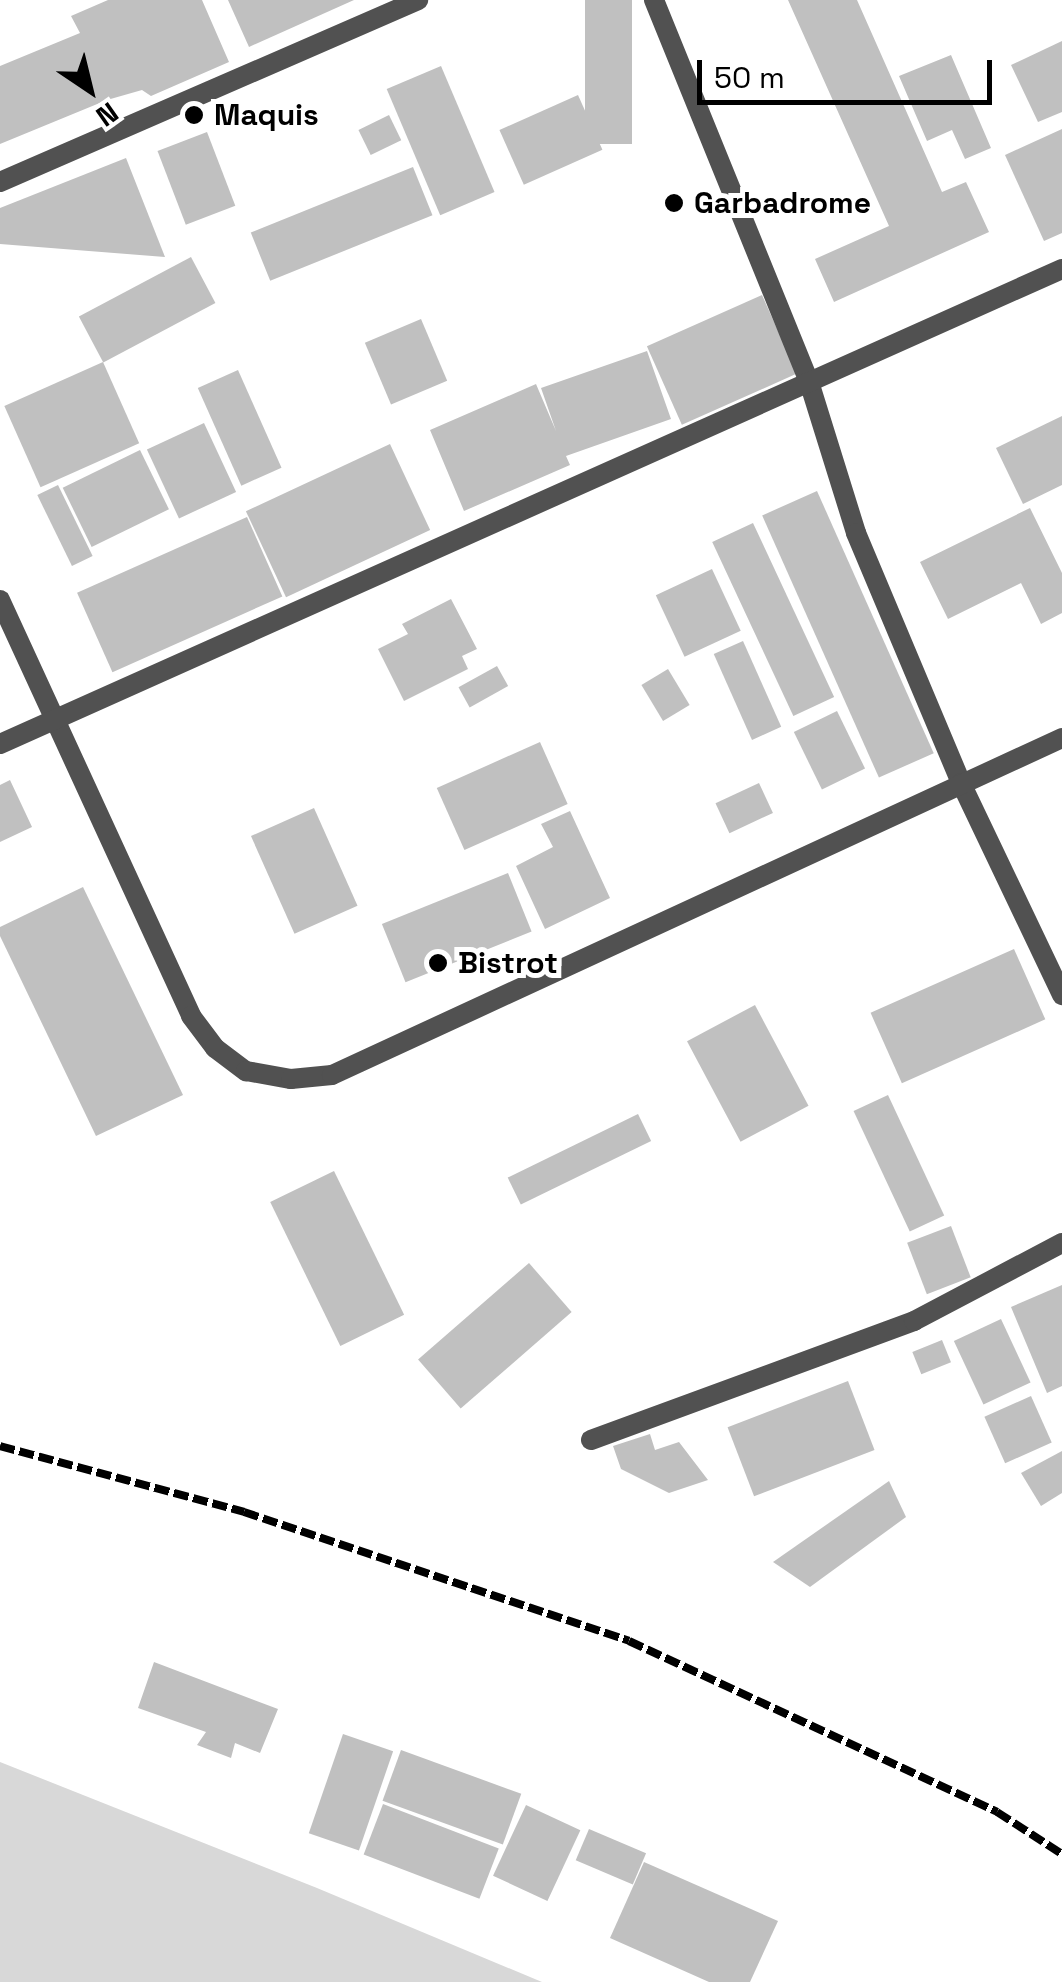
<!DOCTYPE html>
<style>
body{margin:0}
#map{position:relative;width:1062px;height:1982px;overflow:hidden;background:#fff;font-family:"Space Grotesk",sans-serif}
div>[style]{position:absolute}
[style*='--x']{left:calc(var(--x)*1px);top:calc(var(--y)*1px);width:calc(var(--w)*1px);rotate:calc(var(--a)*1deg)}
.green>*{inset:0;background:#d8d8d8}
.building>*{inset:0;background:#c0c0c0;transform-origin:0 0}
.minor>*{height:20px;margin:-10px;padding:0 10px;transform-origin:10px;border-radius:10px;background:#515151}
.rail>*{height:8px;margin-top:-4px;transform-origin:0;background:repeating-linear-gradient(90deg,#000 0 15px,transparent 0 20px)}
.dots>*{width:28px;height:28px;translate:-50% -50%;box-sizing:border-box;border:5px solid #fff;border-radius:50%}
span{translate:-50% -50%;white-space:nowrap;text-align:center;line-height:1.15;-webkit-text-stroke:10px #fff;paint-order:stroke}
.poi-label{font-size:30px;color:#000;font-weight:700}
.left{translate:0 -50%;text-align:left}
.north{position:absolute;left:40px;top:40px;width:100px;height:100px;-webkit-text-stroke:8px #fff;paint-order:stroke;rotate:145deg;font-size:28px;font-weight:700;line-height:40px;text-align:center;color:#000}
.north::after{content:'';display:block;margin:auto;width:35px;height:45px;background:#000;clip-path:polygon(50% 0,100% 100%,50% 72%,0 100%)}
.scale{position:absolute;left:697px;top:60px;width:295px;height:45px;box-sizing:border-box;border:5px solid #000;border-top:0;padding-left:12px;font-size:30px;line-height:35px;white-space:nowrap;color:#000;-webkit-text-stroke:8px #fff;paint-order:stroke}
</style>
<div id="map">
<div class="green">
<div style="clip-path:polygon(0 1762px,317px 1888px,542px 1982px,0 1982px)"></div>
</div>
<div class="building">
<div style="clip-path:polygon(108px 0,202px 0,229px 62px,151px 96px,142px 90px,107px 100px,0 144px,0 66px,80px 33px,71px 16px)"></div>
<div style="clip-path:polygon(228px 0,354px 0,249px 47px)"></div>
<div style="left:585px;top:0;width:47px;height:144px"></div>
<div style="clip-path:polygon(788px 0,857px 0,942px 192px,966px 182px,989px 232px,834px 302px,815px 259px,889px 226px)"></div>
<div style="clip-path:polygon(1062px 41px,1062px 112px,1038px 122px,1011px 65px)"></div>
<div style="clip-path:polygon(951px 55px,991px 148px,965px 159px,952px 130px,927px 141px,899px 76px)"></div>
<div style="left:441px;top:66px;width:137px;height:59px;rotate:67deg"></div>
<div style="left:578px;top:95px;width:60px;height:86px;rotate:66deg"></div>
<div style="left:389px;top:115px;width:28px;height:34px;rotate:64deg"></div>
<div style="clip-path:polygon(1062px 129px,1062px 233px,1044px 241px,1005px 155px)"></div>
<div style="left:207px;top:132px;width:79px;height:53px;rotate:69deg"></div>
<div style="clip-path:polygon(126px 158px,165px 257px,0 244px,0 208px)"></div>
<div style="left:413px;top:167px;width:52px;height:175px;rotate:68deg"></div>
<div style="left:191px;top:257px;width:52px;height:127px;rotate:62deg"></div>
<div style="left:762px;top:295px;width:86px;height:126px;rotate:66deg"></div>
<div style="left:421px;top:319px;width:67px;height:61px;rotate:67deg"></div>
<div style="clip-path:polygon(647px 351px,671px 419px,566px 456px,570px 465px,464px 511px,430px 430px,536px 384px,556px 431px,541px 388px)"></div>
<div style="left:103px;top:362px;width:89px;height:108px;rotate:66deg"></div>
<div style="left:238px;top:370px;width:107px;height:44px;rotate:66deg"></div>
<div style="clip-path:polygon(1062px 416px,1062px 485px,1023px 504px,996px 448px)"></div>
<div style="left:204px;top:423px;width:76px;height:63px;rotate:65deg"></div>
<div style="left:390px;top:444px;width:95px;height:159px;rotate:65deg"></div>
<div style="left:140px;top:450px;width:66px;height:86px;rotate:64deg"></div>
<div style="left:58px;top:485px;width:79px;height:23px;rotate:64deg"></div>
<div style="left:817px;top:491px;width:287px;height:60px;rotate:66deg"></div>
<div style="clip-path:polygon(1030px 508px,1062px 573px,1062px 613px,1041px 624px,1021px 583px,948px 619px,920px 562px)"></div>
<div style="left:247px;top:517px;width:87px;height:186px;rotate:66deg"></div>
<div style="left:753px;top:523px;width:192px;height:45px;rotate:65deg"></div>
<div style="left:712px;top:569px;width:68px;height:62px;rotate:65deg"></div>
<div style="clip-path:polygon(451px 599px,477px 649px,462px 656px,468px 669px,404px 701px,378px 649px,408px 634px,402px 624px)"></div>
<div style="left:743px;top:641px;width:94px;height:32px;rotate:66deg"></div>
<div style="left:497px;top:666px;width:23px;height:44px;rotate:61deg"></div>
<div style="left:668px;top:669px;width:42px;height:31px;rotate:59deg"></div>
<div style="left:837px;top:711px;width:64px;height:48px;rotate:64deg"></div>
<div style="left:540px;top:742px;width:68px;height:113px;rotate:66deg"></div>
<div style="clip-path:polygon(10px 780px,32px 827px,0 842px,0 785px)"></div>
<div style="left:759px;top:783px;width:33px;height:48px;rotate:65deg"></div>
<div style="left:314px;top:808px;width:107px;height:69px;rotate:66deg"></div>
<div style="clip-path:polygon(570px 811px,610px 898px,545px 929px,516px 866px,553px 847px,541px 824px)"></div>
<div style="left:508px;top:873px;width:63px;height:136px;rotate:68deg"></div>
<div style="clip-path:polygon(83px 887px,183px 1095px,96px 1136px,0 936px,0 927px)"></div>
<div style="left:1014px;top:949px;width:77px;height:157px;rotate:66deg"></div>
<div style="left:755px;top:1005px;width:114px;height:77px;rotate:62deg"></div>
<div style="left:888px;top:1095px;width:133px;height:38px;rotate:65deg"></div>
<div style="left:638px;top:1114px;width:30px;height:145px;rotate:64deg"></div>
<div style="left:334px;top:1171px;width:160px;height:71px;rotate:64deg"></div>
<div style="left:951px;top:1226px;width:55px;height:47px;rotate:69deg"></div>
<div style="left:529px;top:1263px;width:65px;height:147px;rotate:49deg"></div>
<div style="clip-path:polygon(1062px 1285px,1062px 1386px,1047px 1393px,1011px 1307px)"></div>
<div style="left:1001px;top:1319px;width:70px;height:52px;rotate:65deg"></div>
<div style="left:942px;top:1340px;width:24px;height:32px;rotate:68deg"></div>
<div style="left:848px;top:1381px;width:74px;height:129px;rotate:69deg"></div>
<div style="left:1031px;top:1396px;width:51px;height:51px;rotate:66deg"></div>
<div style="clip-path:polygon(650px 1434px,655px 1450px,679px 1442px,708px 1480px,669px 1493px,621px 1469px,613px 1446px)"></div>
<div style="clip-path:polygon(1062px 1451px,1062px 1493px,1041px 1506px,1021px 1473px)"></div>
<div style="clip-path:polygon(889px 1481px,906px 1517px,810px 1587px,773px 1562px)"></div>
<div style="clip-path:polygon(154px 1662px,278px 1709px,260px 1753px,235px 1743px,231px 1758px,197px 1745px,206px 1732px,138px 1708px)"></div>
<div style="left:343px;top:1734px;width:53px;height:105px;rotate:19deg"></div>
<div style="left:401px;top:1750px;width:128px;height:54px;rotate:20deg"></div>
<div style="left:383px;top:1804px;width:124px;height:54px;rotate:21deg"></div>
<div style="left:526px;top:1805px;width:60px;height:78px;rotate:25deg"></div>
<div style="left:589px;top:1829px;width:62px;height:34px;rotate:23deg"></div>
<div style="clip-path:polygon(644px 1862px,778px 1921px,750px 1982px,709px 1982px,610px 1938px)"></div>
</div>
<div class="minor">
<div style="--x:654;--y:0;--w:415;--a:67.9"></div>
<div style="--x:810;--y:385;--w:155;--a:72.7"></div>
<div style="--x:856;--y:533;--w:271;--a:67.2"></div>
<div style="--x:961;--y:783;--w:235;--a:64.5"></div>
<div style="--x:0;--y:182;--w:456;--a:-23.5"></div>
<div style="--x:0;--y:600;--w:458;--a:65.3"></div>
<div style="--x:191;--y:1016;--w:40;--a:53"></div>
<div style="--x:215;--y:1048;--w:39;--a:37"></div>
<div style="--x:246;--y:1071;--w:46;--a:10.1"></div>
<div style="--x:291;--y:1079;--w:41;--a:-5.6"></div>
<div style="--x:332;--y:1075;--w:804;--a:-24.78"></div>
<div style="--x:0;--y:744;--w:1163;--a:-24.1"></div>
<div style="--x:591;--y:1440;--w:344;--a:-20.2"></div>
<div style="--x:914;--y:1321;--w:167;--a:-27.8"></div>
</div>
<div class="rail">
<div style="--x:0;--y:1446;--w:253;--a:15.1"></div>
<div style="--x:244;--y:1512;--w:406;--a:18.5"></div>
<div style="--x:629;--y:1641;--w:406;--a:24.9"></div>
<div style="--x:997;--y:1812;--w:77;--a:32.9"></div>
</div>
<div class="dots">
<div style="left:194px;top:115px;background:#000"></div>
<div style="left:674px;top:203px;background:#000"></div>
<div style="left:438px;top:963px;background:#000"></div>
</div>
<div class="poi-label">
<span class="left" style="left:214px;top:115px">Maquis</span>
<span class="left" style="left:694px;top:203px">Garbadrome</span>
<span class="left" style="left:458px;top:963px">Bistrot</span>
</div>
<div class="north">N</div>
<div class="scale">50 m</div>
</div>
